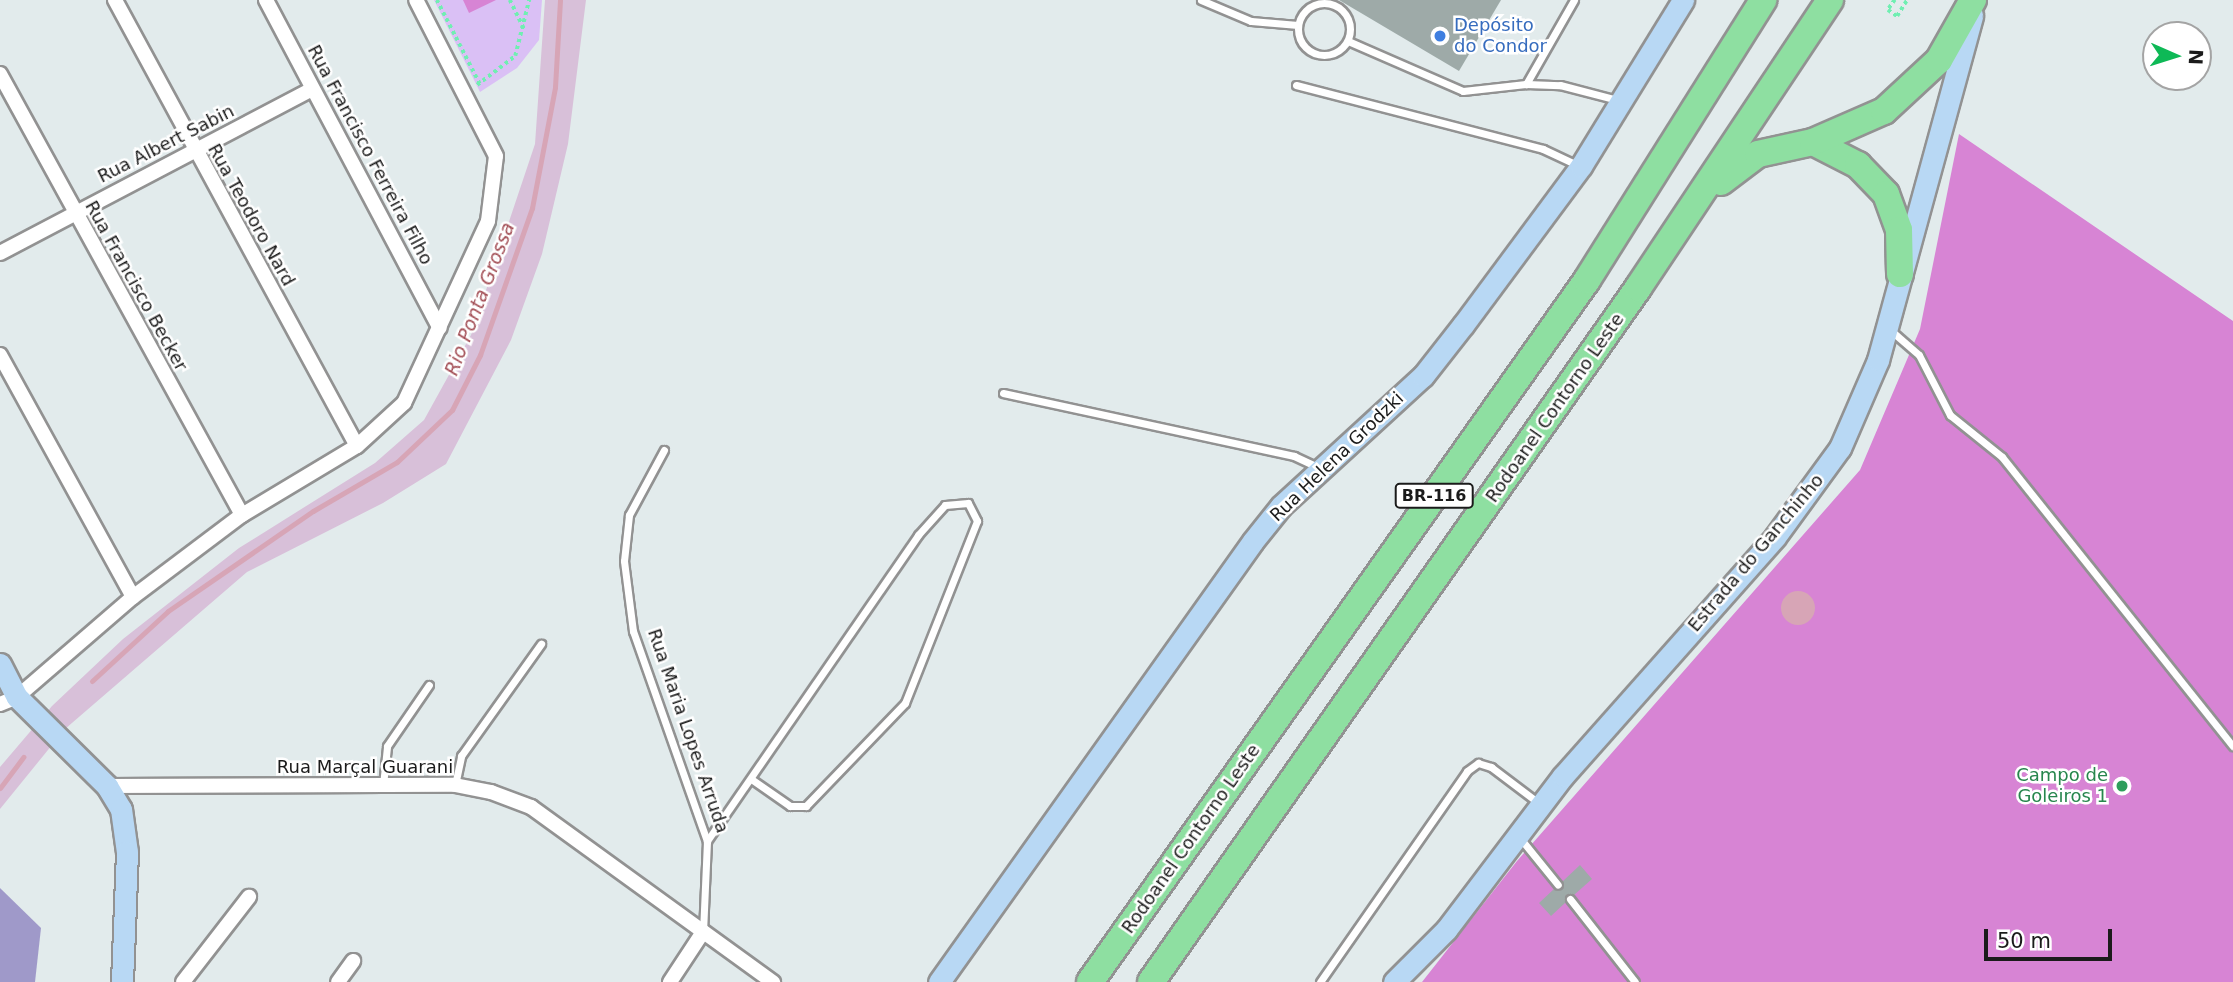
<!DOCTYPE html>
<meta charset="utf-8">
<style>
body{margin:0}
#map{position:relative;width:2233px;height:982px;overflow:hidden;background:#e2ebec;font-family:"DejaVu Sans",sans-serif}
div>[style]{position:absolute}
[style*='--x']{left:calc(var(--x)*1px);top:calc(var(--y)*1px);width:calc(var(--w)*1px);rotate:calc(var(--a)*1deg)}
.forest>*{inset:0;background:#9f99c9}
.wetland>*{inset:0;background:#d8c0d9}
.park>*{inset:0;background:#dac0f5}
.pitch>*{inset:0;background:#d784d4}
.water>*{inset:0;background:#d7a5b6}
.round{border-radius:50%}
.stream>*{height:5px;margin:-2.5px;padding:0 2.5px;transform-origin:2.5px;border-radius:2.5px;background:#d7a5b6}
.building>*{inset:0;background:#9eaaa8}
.path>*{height:3.5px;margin-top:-1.75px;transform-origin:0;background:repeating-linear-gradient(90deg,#70efb2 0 3.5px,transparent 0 7px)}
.roads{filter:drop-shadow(2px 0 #929292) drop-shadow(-2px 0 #929292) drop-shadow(0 2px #929292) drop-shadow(0 -2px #929292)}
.lane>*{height:7px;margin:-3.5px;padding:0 3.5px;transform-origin:3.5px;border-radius:3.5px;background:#fff}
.lane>.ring{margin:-3.5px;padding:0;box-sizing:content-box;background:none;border:7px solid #fff;border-radius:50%}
.street>*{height:14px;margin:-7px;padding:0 7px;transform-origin:7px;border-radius:7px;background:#fff}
.secondary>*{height:21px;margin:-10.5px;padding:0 10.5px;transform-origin:10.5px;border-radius:10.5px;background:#b8d8f4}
.highway>*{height:26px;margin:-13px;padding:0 13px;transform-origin:13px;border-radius:13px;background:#8edfa1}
.dots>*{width:19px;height:19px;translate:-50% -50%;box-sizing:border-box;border:4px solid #fff;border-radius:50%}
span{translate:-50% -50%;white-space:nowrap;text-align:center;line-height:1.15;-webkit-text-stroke:5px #fff;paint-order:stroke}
.shield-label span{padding:2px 5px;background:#fff;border:2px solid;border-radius:5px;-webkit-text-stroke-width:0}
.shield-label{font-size:16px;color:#1b1b1b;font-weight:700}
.shop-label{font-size:18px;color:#366cbe}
.left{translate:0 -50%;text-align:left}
.street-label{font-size:18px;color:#1b1b1b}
.leisure-label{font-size:18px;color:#27864d}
.right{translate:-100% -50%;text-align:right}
.water-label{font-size:19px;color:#a34f56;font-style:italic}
.north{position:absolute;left:2142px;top:21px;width:70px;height:70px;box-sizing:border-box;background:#fff;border:2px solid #a4a4a4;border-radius:50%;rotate:93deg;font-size:19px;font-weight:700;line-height:28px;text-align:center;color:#1b1b1b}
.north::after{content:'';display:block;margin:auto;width:24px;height:32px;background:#0eb956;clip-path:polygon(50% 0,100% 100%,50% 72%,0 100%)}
.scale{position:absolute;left:1984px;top:929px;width:128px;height:32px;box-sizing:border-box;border:4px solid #1b1b1b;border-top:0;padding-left:9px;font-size:21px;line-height:24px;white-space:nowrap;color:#1b1b1b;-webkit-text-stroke:5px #fff;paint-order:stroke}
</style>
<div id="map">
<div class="forest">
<div style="clip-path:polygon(0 888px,41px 928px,35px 982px,0 982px)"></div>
</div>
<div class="wetland">
<div style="clip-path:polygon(545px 0,586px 0,568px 144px,542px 254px,511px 340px,446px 464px,383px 503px,247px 572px,65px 729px,0 809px,0 767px,52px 706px,123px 639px,239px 548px,375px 463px,424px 420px,471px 335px,535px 144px)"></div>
</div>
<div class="park">
<div style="clip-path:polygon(434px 0,542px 0,539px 40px,517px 68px,480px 92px)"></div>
</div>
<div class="pitch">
<div style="clip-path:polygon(463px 0,496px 0,469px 13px)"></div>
<div style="clip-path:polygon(1959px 134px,2233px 321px,2233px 982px,1422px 982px,1517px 861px,1860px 470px,1920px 329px)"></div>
</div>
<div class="water">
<div class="round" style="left:1781px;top:591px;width:34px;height:34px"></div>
</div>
<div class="stream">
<div style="--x:92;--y:681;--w:103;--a:-42.6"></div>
<div style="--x:168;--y:611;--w:176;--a:-34.6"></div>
<div style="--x:313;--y:511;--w:97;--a:-30.3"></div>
<div style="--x:397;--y:462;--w:76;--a:-43.4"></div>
<div style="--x:452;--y:410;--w:62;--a:-63"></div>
<div style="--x:480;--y:355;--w:156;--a:-70.5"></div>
<div style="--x:532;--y:208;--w:123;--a:-79.2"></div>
<div style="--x:555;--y:87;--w:87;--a:-86.7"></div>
<div style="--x:0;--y:788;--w:39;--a:-53"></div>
</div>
<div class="building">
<div style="clip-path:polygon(1339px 0,1501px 0,1459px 71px)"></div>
<div style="clip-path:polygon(1580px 865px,1592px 879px,1574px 895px,1566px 895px,1565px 903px,1551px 916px,1539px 903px,1554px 889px,1562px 889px,1563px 881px)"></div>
</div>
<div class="path">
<div style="--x:437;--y:0;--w:94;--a:62.9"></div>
<div style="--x:510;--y:0;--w:32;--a:64"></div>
<div style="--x:1895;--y:0;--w:12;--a:125"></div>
<div style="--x:1888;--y:10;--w:11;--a:34"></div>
<div style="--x:1897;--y:16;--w:19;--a:-58"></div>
<div style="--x:477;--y:85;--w:48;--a:-37.3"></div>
<div style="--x:515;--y:56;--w:58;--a:-76"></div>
</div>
<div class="roads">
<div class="lane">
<div style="--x:1201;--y:0;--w:54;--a:22.8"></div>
<div style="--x:1251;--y:21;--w:47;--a:4.9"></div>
<div style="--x:1574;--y:0;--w:97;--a:119.7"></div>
<div style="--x:1526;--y:84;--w:34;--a:2"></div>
<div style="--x:1560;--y:85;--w:59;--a:14.7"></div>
<div class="ring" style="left:1298px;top:3px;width:45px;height:45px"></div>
<div style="--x:1348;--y:41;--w:125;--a:23.5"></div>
<div style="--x:1463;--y:91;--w:63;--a:-6.3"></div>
<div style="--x:1296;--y:85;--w:255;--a:14.5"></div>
<div style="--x:1543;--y:149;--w:38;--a:25"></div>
<div style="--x:1888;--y:328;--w:41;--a:41.1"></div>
<div style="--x:1919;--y:355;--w:68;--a:62.7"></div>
<div style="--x:1950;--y:415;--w:67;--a:38.9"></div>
<div style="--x:2002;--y:457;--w:370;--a:51.4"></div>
<div style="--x:1003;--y:393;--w:298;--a:12.2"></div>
<div style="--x:1294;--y:456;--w:29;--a:25"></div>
<div style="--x:664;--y:450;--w:74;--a:118.3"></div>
<div style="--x:629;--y:515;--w:46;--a:96.2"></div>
<div style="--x:624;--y:561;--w:71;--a:82.7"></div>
<div style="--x:633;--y:631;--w:223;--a:70.6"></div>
<div style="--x:707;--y:841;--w:90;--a:92.5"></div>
<div style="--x:383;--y:785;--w:39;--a:-84"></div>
<div style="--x:387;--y:746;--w:74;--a:-55.5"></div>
<div style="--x:455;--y:785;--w:30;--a:-78"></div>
<div style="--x:461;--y:756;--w:138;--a:-54.5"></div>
<div style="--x:1520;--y:838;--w:60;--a:51"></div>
<div style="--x:707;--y:841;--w:372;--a:-55.4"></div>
<div style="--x:918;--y:535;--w:40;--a:-48"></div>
<div style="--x:945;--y:505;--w:23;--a:-5"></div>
<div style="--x:968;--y:503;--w:20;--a:63"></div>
<div style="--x:977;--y:521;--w:196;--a:111.6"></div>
<div style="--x:905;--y:703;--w:143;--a:133.9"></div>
<div style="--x:806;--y:806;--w:16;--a:180"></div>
<div style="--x:790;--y:806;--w:47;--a:-145.3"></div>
<div style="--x:1570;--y:899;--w:105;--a:51.9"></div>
<div style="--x:1320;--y:982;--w:257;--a:-55.1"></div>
<div style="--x:1467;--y:771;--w:14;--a:-36"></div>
<div style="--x:1478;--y:763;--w:14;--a:17"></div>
<div style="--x:1491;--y:767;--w:61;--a:37.1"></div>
</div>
<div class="street">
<div style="--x:115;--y:0;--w:507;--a:61.52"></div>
<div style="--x:266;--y:0;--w:371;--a:62.1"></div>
<div style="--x:0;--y:74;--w:503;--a:61.24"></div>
<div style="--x:0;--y:253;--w:353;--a:-27.7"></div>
<div style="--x:0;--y:355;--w:276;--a:61.2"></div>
<div style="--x:0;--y:704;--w:18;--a:-22"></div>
<div style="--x:17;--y:697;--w:153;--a:-40.8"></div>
<div style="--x:133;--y:597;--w:136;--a:-37"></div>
<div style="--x:242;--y:515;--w:134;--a:-31"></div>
<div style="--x:357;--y:446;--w:64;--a:-42.5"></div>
<div style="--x:404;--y:403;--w:200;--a:-65.2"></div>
<div style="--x:488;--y:221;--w:65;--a:-83"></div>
<div style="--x:496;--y:156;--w:175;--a:-117.1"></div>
<div style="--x:107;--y:786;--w:348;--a:-0.2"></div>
<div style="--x:455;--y:785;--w:37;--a:11"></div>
<div style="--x:491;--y:792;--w:43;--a:20.6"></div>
<div style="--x:531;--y:807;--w:299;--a:35.9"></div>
<div style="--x:183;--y:982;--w:108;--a:-52.2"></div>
<div style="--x:338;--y:982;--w:26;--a:-54"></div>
<div style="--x:670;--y:982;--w:60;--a:-56.6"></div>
</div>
<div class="secondary">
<div style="--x:0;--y:664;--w:37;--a:63"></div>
<div style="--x:17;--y:697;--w:127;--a:44.7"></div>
<div style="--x:107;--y:786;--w:27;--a:59"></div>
<div style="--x:121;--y:809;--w:43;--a:82.1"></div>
<div style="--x:127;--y:852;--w:130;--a:92.2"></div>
<div style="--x:939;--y:982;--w:541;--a:-54.55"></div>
<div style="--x:1253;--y:541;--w:45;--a:-51.3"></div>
<div style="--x:1281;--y:506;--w:193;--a:-42.5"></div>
<div style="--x:1423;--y:376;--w:65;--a:-51.9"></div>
<div style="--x:1463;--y:325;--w:198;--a:-53.4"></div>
<div style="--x:1581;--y:166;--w:195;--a:-58.4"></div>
<div style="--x:1394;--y:982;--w:74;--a:-45"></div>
<div style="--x:1446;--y:930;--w:193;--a:-52.8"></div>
<div style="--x:1563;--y:776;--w:319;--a:-48.4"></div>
<div style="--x:1775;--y:537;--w:110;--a:-53.9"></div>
<div style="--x:1840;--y:448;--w:96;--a:-66.6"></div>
<div style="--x:1878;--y:360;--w:357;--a:-74.7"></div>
</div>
<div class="highway">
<div style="--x:1813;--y:142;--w:51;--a:27.1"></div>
<div style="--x:1858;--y:165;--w:40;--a:46"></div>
<div style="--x:1886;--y:194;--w:38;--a:70"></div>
<div style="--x:1899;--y:230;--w:44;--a:88.7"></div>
<div style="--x:1721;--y:182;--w:46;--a:-37.1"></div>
<div style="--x:1758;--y:154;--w:56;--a:-12.3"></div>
<div style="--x:1813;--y:142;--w:77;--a:-23.6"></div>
<div style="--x:1884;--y:111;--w:75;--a:-42.8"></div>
<div style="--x:1939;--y:60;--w:69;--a:-60.5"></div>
<div style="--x:1090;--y:982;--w:860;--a:-54.7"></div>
<div style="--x:1587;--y:280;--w:331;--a:-57.8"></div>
<div style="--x:1151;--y:982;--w:848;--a:-54.94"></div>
<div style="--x:1638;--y:288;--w:346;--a:-56.3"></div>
</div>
</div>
<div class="dots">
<div style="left:1440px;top:36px;background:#3f7fe0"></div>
<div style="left:2122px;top:786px;background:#2e9e5b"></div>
</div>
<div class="shield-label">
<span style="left:1434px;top:496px">BR-116</span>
</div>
<div class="shop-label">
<span class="left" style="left:1454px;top:36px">Depósito<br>do Condor</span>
</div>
<div class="street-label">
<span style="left:166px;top:144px;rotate:-27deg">Rua Albert Sabin</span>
<span style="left:370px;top:155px;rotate:62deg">Rua Francisco Ferreira Filho</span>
<span style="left:251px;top:215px;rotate:61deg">Rua Teodoro Nard</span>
<span style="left:136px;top:286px;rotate:61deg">Rua Francisco Becker</span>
<span style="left:1555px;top:408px;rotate:-55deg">Rodoanel Contorno Leste</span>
<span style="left:1337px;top:457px;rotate:-44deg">Rua Helena Grodzki</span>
<span style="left:1756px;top:553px;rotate:-50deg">Estrada do Ganchinho</span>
<span style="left:688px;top:731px;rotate:71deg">Rua Maria Lopes Arruda</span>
<span style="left:365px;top:767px">Rua Marçal Guarani</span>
<span style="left:1191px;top:839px;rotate:-55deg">Rodoanel Contorno Leste</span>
</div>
<div class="leisure-label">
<span class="right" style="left:2108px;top:786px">Campo de<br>Goleiros 1</span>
</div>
<div class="water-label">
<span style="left:480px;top:299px;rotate:-69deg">Rio Ponta Grossa</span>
</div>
<div class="north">N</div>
<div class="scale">50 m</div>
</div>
